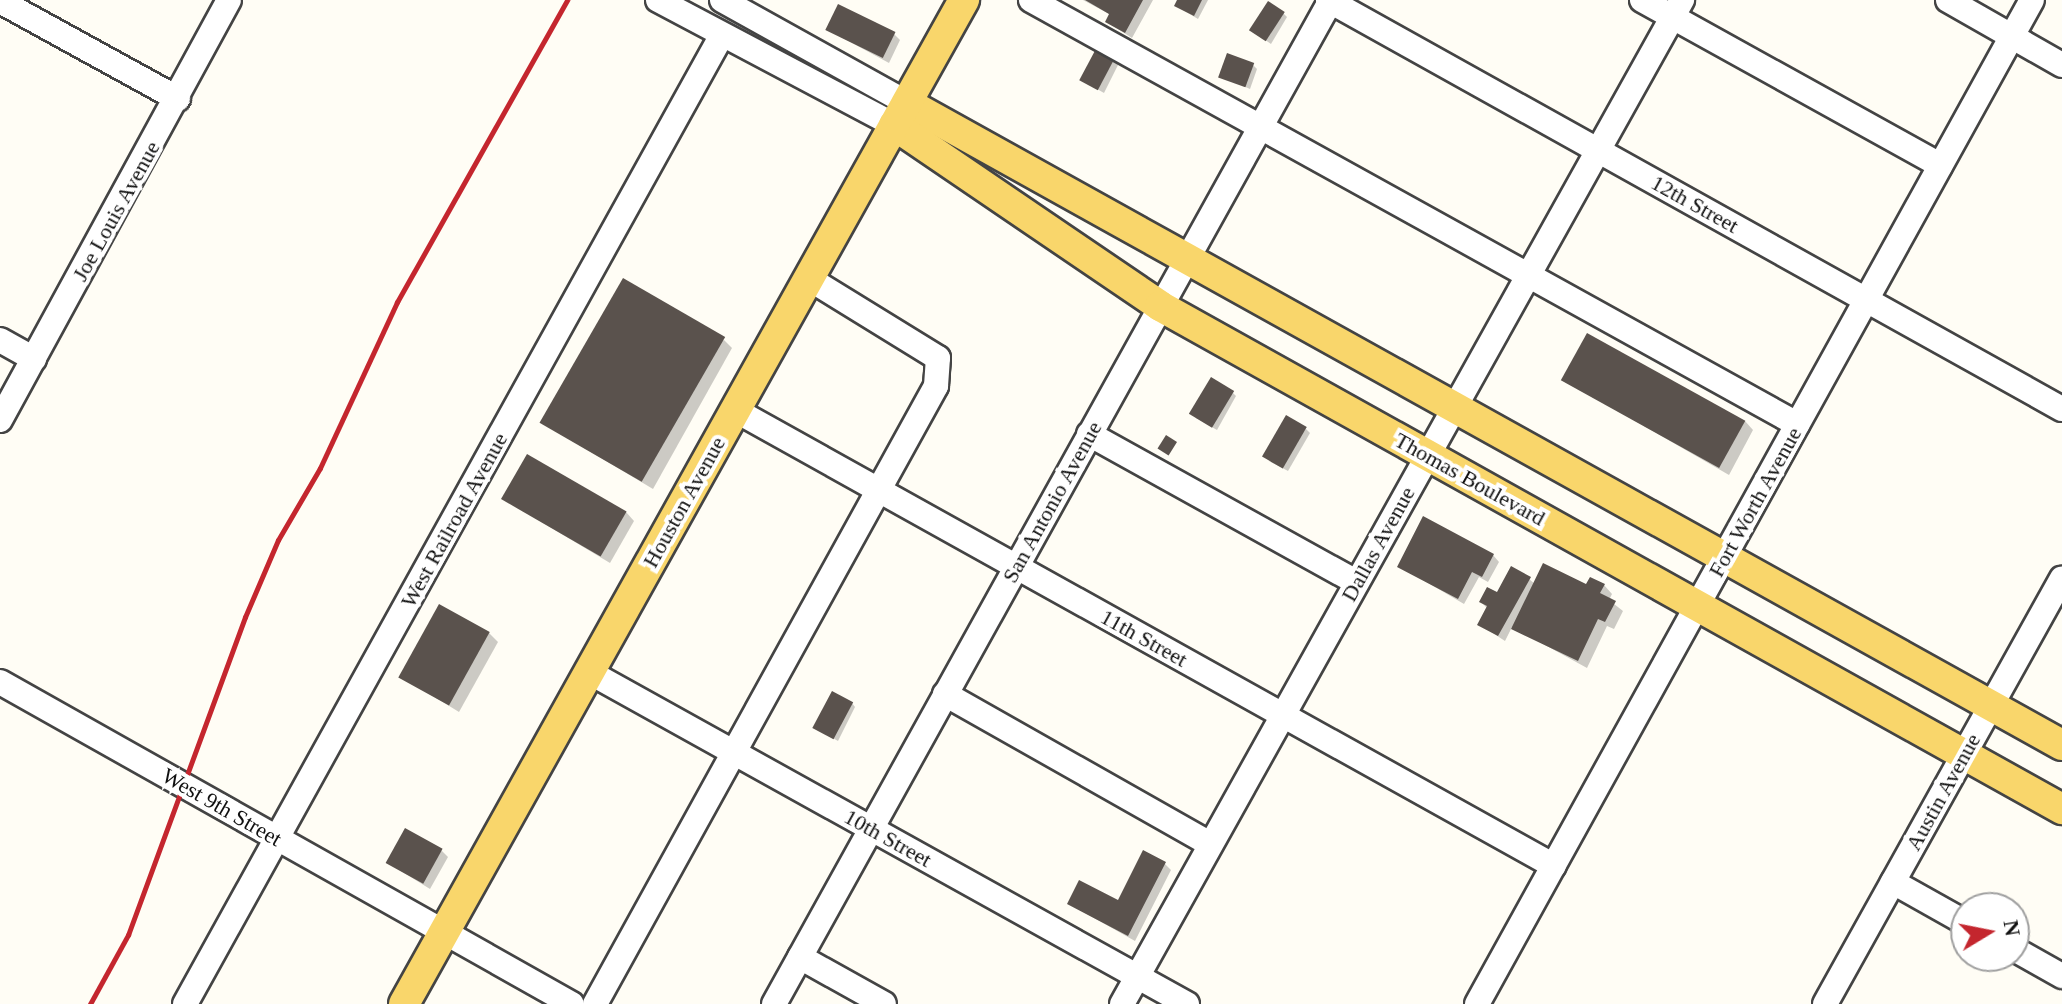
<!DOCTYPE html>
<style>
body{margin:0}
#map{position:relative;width:2062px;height:1004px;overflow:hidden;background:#fffdf5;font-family:Georgia,serif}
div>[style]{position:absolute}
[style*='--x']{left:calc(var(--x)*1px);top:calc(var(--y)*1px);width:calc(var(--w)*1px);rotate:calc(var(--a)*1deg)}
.shadow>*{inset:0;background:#0003}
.building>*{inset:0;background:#5a524d;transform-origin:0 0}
.roads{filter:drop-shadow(2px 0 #444) drop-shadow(-2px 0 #444) drop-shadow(0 2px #444) drop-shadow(0 -2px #444)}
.minor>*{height:24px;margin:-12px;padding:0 12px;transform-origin:12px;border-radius:12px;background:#fff}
.major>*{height:30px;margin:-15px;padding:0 15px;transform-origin:15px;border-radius:15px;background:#f9d66b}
.rail>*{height:5px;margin:-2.5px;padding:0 2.5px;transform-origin:2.5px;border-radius:2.5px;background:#c4262e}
span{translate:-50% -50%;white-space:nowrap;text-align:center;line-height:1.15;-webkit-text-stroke:8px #fff;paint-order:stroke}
.street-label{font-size:22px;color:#111}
.north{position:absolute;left:1950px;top:892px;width:80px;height:80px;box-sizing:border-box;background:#fff;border:2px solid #a0a0a0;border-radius:50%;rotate:80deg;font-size:22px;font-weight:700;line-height:32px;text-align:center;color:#111}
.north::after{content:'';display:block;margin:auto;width:28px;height:36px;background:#c4262e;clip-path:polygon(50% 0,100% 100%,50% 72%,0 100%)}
</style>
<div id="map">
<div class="shadow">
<div style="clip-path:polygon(1083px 0,1153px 0,1132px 38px,1107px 22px,1111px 15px)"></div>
<div style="clip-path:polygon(1179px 0,1208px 0,1198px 19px,1176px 6px)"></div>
<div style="clip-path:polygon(1283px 13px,1287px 17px,1271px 44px,1252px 31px)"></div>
<div style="clip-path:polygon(828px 30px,894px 34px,900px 40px,889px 63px)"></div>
<div style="clip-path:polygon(1116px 57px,1120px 61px,1104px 93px,1083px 81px)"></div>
<div style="clip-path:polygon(1253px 65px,1257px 69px,1250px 89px,1221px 76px)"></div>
<div style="clip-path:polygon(724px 340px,732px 348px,653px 489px,544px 424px)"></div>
<div style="clip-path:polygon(1564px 380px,1745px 421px,1753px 430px,1729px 475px)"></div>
<div style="clip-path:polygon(1233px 393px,1236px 396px,1217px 430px,1196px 418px)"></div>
<div style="clip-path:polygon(1306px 429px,1310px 433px,1288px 471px,1269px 461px)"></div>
<div style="clip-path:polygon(503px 499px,626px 512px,634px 521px,610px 563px)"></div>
<div style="clip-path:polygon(1493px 555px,1499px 562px,1488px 582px,1479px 577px,1464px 604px,1399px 566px)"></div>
<div style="clip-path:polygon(1529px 579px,1535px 584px,1604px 585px,1612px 594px,1609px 600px,1623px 611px,1614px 629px,1607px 626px,1587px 668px,1512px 627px,1505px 641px,1479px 624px,1488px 609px,1481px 602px)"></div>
<div style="clip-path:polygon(489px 633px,498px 642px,459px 712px,402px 677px)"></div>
<div style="clip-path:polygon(852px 703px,855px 707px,838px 741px,815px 728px)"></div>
<div style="clip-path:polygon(442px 851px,448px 857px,430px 889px,388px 863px)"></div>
<div style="clip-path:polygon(1164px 863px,1171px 870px,1135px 941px,1069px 904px,1119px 902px)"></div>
</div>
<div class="building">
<div style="clip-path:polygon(1085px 0,1143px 0,1125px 33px,1105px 22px,1109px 14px)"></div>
<div style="clip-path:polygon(1177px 0,1202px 0,1194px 16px,1174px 6px)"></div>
<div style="left:1268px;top:1px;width:20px;height:35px;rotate:33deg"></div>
<div style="left:838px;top:4px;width:64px;height:29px;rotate:26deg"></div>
<div style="left:1098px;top:45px;width:21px;height:40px;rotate:28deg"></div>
<div style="left:1227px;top:53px;width:29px;height:26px;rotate:20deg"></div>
<div style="left:623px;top:278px;width:118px;height:167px;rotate:30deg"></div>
<div style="left:1587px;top:333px;width:181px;height:54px;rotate:29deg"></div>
<div style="left:1211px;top:377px;width:27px;height:43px;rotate:31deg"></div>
<div style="left:1286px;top:415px;width:24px;height:48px;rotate:30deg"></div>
<div style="left:1166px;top:435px;width:13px;height:16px;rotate:32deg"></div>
<div style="left:527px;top:454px;width:115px;height:52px;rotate:30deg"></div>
<div style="clip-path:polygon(1423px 516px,1494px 554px,1482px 577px,1472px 572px,1458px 599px,1397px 567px)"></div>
<div style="clip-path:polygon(1543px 563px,1586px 584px,1590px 577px,1605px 584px,1600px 593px,1616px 601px,1605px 622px,1598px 619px,1578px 661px,1511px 629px)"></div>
<div style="clip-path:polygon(1511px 566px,1531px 577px,1498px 636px,1477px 625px,1487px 606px,1479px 602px,1487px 587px,1497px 592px)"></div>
<div style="left:439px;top:604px;width:58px;height:84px;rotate:29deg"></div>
<div style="left:832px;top:691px;width:24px;height:42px;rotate:28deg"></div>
<div style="left:405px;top:828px;width:43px;height:40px;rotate:29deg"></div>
<div style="clip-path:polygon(1143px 850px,1166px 862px,1128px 936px,1067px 904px,1079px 880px,1118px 900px)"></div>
</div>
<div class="roads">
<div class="minor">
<div style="--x:658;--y:0;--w:267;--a:27.9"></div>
<div style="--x:722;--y:0;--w:212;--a:29.1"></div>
<div style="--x:1031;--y:0;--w:876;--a:28.97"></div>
<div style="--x:1328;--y:0;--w:840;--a:29.13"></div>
<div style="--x:1642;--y:0;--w:341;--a:29"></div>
<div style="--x:1948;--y:0;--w:131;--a:29.7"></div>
<div style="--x:0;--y:1;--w:203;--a:28.8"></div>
<div style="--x:0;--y:340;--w:39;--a:29"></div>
<div style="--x:735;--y:410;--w:937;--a:29.11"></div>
<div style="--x:0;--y:420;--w:478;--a:-61.4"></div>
<div style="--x:1089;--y:434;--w:305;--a:29"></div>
<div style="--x:589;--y:672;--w:684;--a:29.04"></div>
<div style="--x:0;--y:682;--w:656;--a:29.38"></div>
<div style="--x:945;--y:694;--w:305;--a:29.5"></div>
<div style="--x:1893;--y:882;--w:84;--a:29.3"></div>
<div style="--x:2014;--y:949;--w:55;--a:29.4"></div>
<div style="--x:800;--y:957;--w:96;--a:29.2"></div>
<div style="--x:185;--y:1004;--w:1108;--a:-61.01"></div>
<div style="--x:595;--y:1004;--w:706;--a:-61.11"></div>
<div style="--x:936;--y:386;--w:28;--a:-86"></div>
<div style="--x:938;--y:358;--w:153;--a:-148.4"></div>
<div style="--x:774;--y:1004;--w:1148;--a:-60.98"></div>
<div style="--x:1122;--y:1004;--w:1150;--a:-60.85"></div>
<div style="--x:1477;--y:1004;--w:1147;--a:-61.07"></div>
<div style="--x:1825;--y:1004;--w:487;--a:-60.9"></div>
</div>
<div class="major">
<div style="--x:907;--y:103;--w:1321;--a:29.07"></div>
<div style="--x:894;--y:125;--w:322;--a:34.2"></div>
<div style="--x:1160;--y:306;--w:1033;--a:29.15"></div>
<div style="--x:404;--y:1004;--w:1150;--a:-60.85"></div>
</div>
</div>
<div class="rail">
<div style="--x:90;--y:1004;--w:79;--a:-61.2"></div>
<div style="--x:128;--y:935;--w:339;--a:-69.8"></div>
<div style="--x:245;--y:617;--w:84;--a:-66.8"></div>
<div style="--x:278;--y:540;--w:83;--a:-59.7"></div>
<div style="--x:320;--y:468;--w:183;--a:-65.1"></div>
<div style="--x:397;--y:302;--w:347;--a:-60.6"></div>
</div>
<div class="street-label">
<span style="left:1695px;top:204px;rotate:29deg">12th Street</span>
<span style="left:116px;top:211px;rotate:-61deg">Joe Louis Avenue</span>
<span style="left:1470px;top:479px;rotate:29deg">Thomas Boulevard</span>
<span style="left:684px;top:502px;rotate:-61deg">Houston Avenue</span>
<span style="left:1052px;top:502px;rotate:-61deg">San Antonio Avenue</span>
<span style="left:1755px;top:502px;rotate:-61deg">Fort Worth Avenue</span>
<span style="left:454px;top:520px;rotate:-61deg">West Railroad Avenue</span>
<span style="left:1378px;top:544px;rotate:-61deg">Dallas Avenue</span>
<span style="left:1144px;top:638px;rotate:29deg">11th Street</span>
<span style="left:1943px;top:792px;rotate:-61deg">Austin Avenue</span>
<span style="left:222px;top:807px;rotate:30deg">West 9th Street</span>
<span style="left:888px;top:838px;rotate:29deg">10th Street</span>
</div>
<div class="north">N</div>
</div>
